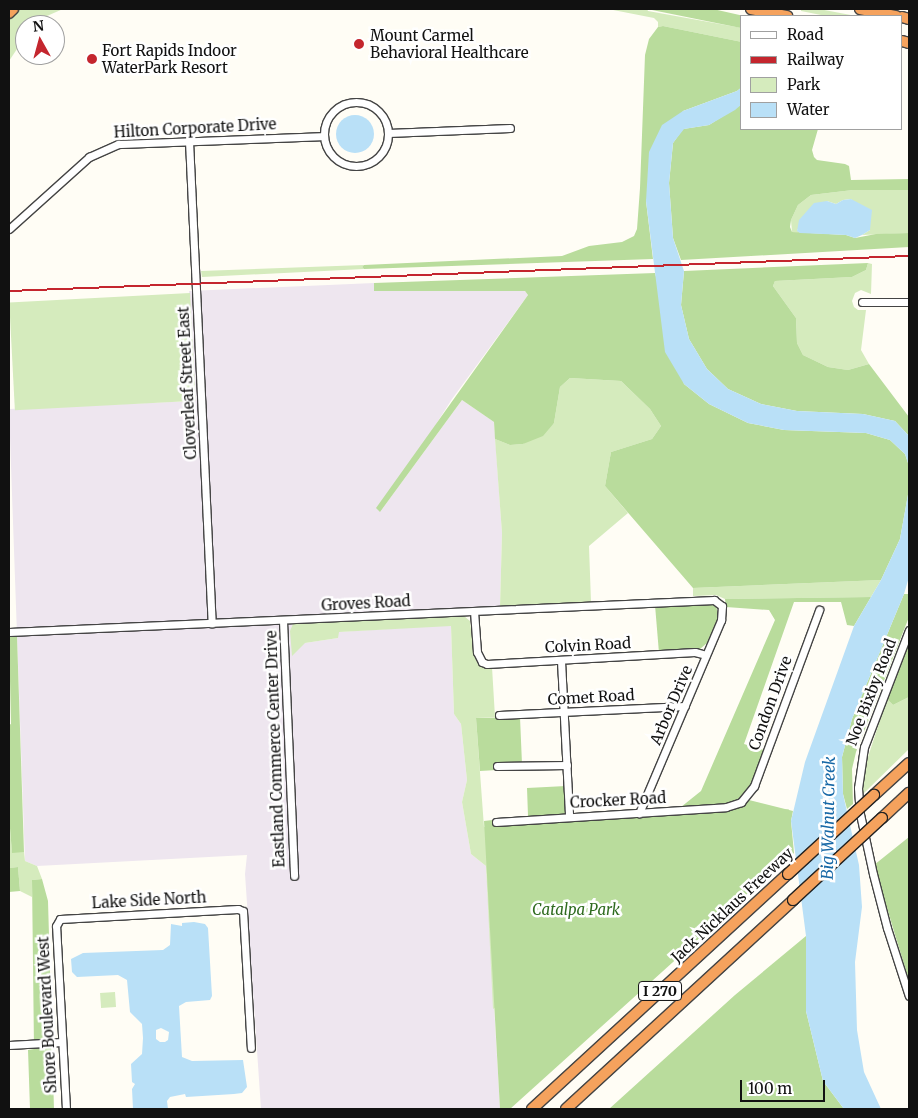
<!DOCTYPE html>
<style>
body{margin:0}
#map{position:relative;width:918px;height:1118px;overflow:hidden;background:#fffdf5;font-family:Merriweather,serif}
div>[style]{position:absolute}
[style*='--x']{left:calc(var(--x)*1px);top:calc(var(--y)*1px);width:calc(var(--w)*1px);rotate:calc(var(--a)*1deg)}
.industrial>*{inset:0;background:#eee6ef}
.green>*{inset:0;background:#d5ebbd;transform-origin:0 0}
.forest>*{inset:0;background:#b9dc9c}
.water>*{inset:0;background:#b9e0f7}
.round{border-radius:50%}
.roads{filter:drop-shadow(1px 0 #444) drop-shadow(-1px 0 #444) drop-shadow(0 1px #444) drop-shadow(0 -1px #444)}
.minor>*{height:7px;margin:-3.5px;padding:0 3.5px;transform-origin:3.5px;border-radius:3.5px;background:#fff}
.minor>.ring{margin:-3.5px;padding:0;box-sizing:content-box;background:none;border:7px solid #fff;border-radius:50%}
.highway>*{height:10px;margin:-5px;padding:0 5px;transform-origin:5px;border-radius:5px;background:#f5a25d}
.rail>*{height:2px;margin:-1px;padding:0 1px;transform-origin:1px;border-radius:1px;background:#c4262e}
.bridges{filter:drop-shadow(1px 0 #222) drop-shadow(-1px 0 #222) drop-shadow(0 1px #222) drop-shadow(0 -1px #222)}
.highway-bridge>*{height:10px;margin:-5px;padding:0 5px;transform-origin:5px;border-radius:5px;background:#f5a25d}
.dots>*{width:14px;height:14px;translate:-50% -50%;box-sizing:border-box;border:2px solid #fff;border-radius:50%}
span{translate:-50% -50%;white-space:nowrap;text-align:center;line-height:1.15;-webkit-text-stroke:5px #fff;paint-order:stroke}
.shield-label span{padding:1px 4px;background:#fff;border:1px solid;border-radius:4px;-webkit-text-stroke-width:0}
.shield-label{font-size:14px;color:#111;font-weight:700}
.poi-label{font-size:15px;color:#111}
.left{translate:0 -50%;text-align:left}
.street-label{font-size:15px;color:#111}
.park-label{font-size:15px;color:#2f6b1f;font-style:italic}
.water-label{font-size:16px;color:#1768a6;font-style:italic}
.frame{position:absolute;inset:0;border:10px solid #111;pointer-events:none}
.legend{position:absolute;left:740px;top:15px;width:162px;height:115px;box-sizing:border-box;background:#fff;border:1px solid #a0a0a0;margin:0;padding:6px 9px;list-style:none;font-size:15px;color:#111}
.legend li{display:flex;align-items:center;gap:10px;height:25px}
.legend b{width:25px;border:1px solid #a0a0a0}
.north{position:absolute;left:15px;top:15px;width:50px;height:50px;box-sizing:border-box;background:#fff;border:1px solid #a0a0a0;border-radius:50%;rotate:353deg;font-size:14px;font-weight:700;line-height:20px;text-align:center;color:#111}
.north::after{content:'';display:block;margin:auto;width:18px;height:22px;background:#c4262e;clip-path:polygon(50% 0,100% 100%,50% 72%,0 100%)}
.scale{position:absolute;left:740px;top:1080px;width:85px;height:22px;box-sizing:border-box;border:2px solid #111;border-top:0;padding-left:6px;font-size:15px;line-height:18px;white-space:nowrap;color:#111;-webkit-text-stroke:4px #fff;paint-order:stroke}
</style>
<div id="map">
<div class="industrial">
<div style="clip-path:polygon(374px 283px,374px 291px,525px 291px,528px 295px,452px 399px,380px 512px,462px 400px,494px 422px,502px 533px,500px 607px,464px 616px,299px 622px,305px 643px,338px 638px,338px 632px,451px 625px,454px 714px,461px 724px,467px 780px,462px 802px,471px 854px,486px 866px,500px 1109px,261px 1109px,245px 874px,247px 855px,37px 866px,25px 861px,9px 409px,194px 401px,189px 291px)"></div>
</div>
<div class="green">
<div style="clip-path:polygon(21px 9px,63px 9px,40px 19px,34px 25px,25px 25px,25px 37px,9px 61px,9px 20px)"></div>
<div style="clip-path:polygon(608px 9px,647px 9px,648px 11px,742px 28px,742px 42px,663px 26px,658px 27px,658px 22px,654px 18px)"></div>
<div style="clip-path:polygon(801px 9px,819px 9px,856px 16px,826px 16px,801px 11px)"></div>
<div style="clip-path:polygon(853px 190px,909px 190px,909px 233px,862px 235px,870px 230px,851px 199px,843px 200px,836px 204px,827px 201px,797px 230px,800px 233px,792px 232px,791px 220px,798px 205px,811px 195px)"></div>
<div style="clip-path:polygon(868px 263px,872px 264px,871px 294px,861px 290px,855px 293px,852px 301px,854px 307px,858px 310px,866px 310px,861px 350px,869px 364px,848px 370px,828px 367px,803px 355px,797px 343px,796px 318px,773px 286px,775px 281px,852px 277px,866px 270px)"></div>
<div style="clip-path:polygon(364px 265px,362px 267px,364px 269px,202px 277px,201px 271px)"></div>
<div style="left:190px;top:293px;width:108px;height:181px;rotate:87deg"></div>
<div style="clip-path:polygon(570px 378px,621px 381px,650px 409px,661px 426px,652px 439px,611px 452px,605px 486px,628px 513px,589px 546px,591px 602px,500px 607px,502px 533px,495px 439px,510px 445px,523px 444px,554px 423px,560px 387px)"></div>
<div style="clip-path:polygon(881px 580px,871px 597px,725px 599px,716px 595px,693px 596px,693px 588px)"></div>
<div style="clip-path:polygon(458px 614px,464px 616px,470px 621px,474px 655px,477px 661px,483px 666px,492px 667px,495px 717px,476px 718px,484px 827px,789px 809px,783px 823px,493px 1009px,486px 866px,471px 854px,462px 802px,467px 780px,461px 724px,454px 714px,451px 626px,339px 632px,338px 638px,305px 643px,292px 656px,290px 631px,293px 624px,299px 622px)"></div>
<div style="clip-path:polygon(909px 697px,909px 749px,862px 795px,865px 766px,887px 699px,893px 705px)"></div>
<div style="clip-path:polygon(9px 816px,12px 852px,24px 852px,25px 861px,37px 866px,42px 879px,32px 880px,32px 897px,20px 891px,18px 867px,9px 868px)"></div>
<div style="left:115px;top:992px;width:15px;height:15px;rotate:86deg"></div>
</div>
<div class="forest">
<div style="clip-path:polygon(647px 9px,713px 9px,744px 16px,742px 16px,741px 28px)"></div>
<div style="clip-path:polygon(663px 26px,742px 42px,742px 87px,737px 91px,683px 111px,646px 201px,653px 259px,364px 269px,362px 267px,364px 265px,562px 256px,589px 246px,622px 242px,634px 236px,637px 229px,640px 188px,645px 55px,649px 39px,658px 27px)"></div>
<div style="clip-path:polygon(742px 104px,742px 129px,818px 129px,812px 150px,814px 157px,817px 160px,845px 164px,849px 166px,851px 180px,909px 179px,909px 190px,853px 190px,811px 195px,798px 205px,791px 220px,790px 227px,792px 232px,846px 235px,855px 238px,876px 234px,909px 233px,909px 247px,681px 260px,673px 238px,669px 183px,673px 143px,683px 129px,709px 125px)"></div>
<div style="clip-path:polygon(868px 263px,866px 270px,852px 277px,775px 281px,773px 286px,796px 318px,797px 343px,803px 355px,828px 367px,848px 370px,869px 364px,909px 417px,909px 436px,895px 421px,863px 414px,797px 411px,761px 404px,728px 389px,707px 369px,689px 339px,681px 305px,684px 271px)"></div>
<div style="clip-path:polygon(655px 273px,684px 384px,709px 404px,748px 423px,784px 430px,866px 433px,890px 440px,905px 454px,909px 466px,909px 489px,900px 539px,881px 580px,693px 588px,605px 486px,611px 452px,652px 439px,661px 426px,650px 409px,621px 381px,570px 378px,560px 387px,554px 423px,543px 436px,523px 444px,510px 445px,495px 439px,494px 422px,462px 400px,380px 512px,376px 508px,528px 295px,525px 291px,374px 291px,374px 283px)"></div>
<div style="clip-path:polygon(904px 594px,909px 594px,909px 617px,856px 752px,852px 769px,853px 804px,847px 809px,843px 794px,842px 757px,852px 719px)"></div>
<div style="clip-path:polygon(871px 597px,854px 626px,847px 625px,841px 602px,794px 602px,744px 744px,764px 750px,749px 800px,793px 811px,791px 821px,794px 853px,510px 1109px,500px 1109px,484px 821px,528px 816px,527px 788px,566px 786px,568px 814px,681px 807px,701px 791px,775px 620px,769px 610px,726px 607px,725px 599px)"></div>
<div style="clip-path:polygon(708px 603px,716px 607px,719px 615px,707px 643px,700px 649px,659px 653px,655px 605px)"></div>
<div style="clip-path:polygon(17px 636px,24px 852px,12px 853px,9px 816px,9px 725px,11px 724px,9px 637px)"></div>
<div style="clip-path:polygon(909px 642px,909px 697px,893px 705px,887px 699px)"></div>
<div style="clip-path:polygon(520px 717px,522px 764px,497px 766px,497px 770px,480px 771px,476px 718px)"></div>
<div style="clip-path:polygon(909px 837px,909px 981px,874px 865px)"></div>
<div style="clip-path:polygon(18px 867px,20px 891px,9px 892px,9px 868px)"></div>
<div style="clip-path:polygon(42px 879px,48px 901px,54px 1109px,30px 1109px,28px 1050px,34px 1049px,32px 880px)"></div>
<div style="clip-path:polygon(806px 936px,806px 1011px,823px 1081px,844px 1109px,609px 1109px,735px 995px)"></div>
</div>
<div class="water">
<div style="clip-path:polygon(742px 87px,742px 104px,735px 110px,709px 125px,684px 129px,673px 143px,669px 183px,673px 238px,684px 271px,681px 305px,689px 339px,707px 369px,728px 389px,761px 404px,797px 411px,863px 414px,895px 421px,909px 436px,909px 466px,905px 454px,890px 440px,866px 433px,784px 430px,748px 423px,709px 404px,684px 384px,665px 352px,646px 201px,649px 152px,662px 125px,683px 111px,737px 91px)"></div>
<div class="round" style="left:336px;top:115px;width:38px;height:38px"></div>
<div style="clip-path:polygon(851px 199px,872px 210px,870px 230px,862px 235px,855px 238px,846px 235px,800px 233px,797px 231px,799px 220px,814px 203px,827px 201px,836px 204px,843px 200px)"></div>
<div style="clip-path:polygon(909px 470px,909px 577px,904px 594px,852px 719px,842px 757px,843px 794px,859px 865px,862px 907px,855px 962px,857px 1030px,864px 1072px,881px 1109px,844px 1109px,823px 1081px,806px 1011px,806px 936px,791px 821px,805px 762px,854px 626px,881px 580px,900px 539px,909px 489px)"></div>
<div style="clip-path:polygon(evenodd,194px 922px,205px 924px,208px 928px,212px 996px,210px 1000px,186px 1002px,179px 1006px,182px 1057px,192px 1061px,243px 1060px,247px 1087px,242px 1093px,234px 1094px,186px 1097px,185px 1094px,170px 1097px,167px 1101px,168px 1109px,133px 1109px,132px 1089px,135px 1084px,132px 1082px,131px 1064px,142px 1054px,143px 1038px,142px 1024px,130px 1012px,127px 980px,118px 975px,77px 977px,72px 972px,71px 959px,83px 953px,163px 950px,170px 945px,171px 924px,182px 926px,182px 923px,194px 922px,161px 1028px,169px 1032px,168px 1040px,165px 1042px,160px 1042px,156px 1039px,156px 1030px,161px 1028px)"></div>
</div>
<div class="roads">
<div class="minor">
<div class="ring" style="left:324px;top:102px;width:57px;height:57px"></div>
<div style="--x:388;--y:133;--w:122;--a:-2.3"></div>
<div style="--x:189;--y:141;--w:483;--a:87.3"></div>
<div style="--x:9;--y:229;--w:108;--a:-42"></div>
<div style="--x:89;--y:157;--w:32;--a:-24"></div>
<div style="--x:118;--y:144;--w:205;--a:-2.2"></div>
<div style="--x:862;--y:302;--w:47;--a:0"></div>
<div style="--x:474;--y:611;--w:41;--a:85.8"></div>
<div style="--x:477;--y:652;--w:11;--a:63"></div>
<div style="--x:482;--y:662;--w:5;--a:22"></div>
<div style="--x:487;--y:664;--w:208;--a:-3.3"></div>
<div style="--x:695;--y:652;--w:11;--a:15"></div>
<div style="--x:283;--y:621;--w:255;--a:87.5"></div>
<div style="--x:909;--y:630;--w:125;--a:111"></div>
<div style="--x:864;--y:747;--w:41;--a:98.3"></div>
<div style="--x:858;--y:788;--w:26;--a:86"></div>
<div style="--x:860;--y:814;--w:61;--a:77.8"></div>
<div style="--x:873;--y:874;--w:56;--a:75.5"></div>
<div style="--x:887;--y:928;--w:71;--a:72.1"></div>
<div style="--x:9;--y:632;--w:706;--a:-2.6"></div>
<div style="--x:714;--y:600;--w:10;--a:37"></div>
<div style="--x:722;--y:606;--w:14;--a:94"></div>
<div style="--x:721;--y:620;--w:210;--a:113"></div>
<div style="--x:561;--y:661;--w:155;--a:87"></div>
<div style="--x:499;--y:715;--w:186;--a:-2.8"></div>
<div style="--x:497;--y:766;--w:70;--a:-0.8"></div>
<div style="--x:496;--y:822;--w:230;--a:-3.7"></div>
<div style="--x:726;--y:807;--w:16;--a:-18"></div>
<div style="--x:741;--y:802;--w:21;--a:-51"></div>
<div style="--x:754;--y:786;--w:188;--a:-69.7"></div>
<div style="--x:9;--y:1045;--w:53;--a:-3.2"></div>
<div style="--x:66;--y:1109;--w:183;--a:-93.1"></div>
<div style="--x:56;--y:926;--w:8;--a:-60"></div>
<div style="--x:60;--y:919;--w:178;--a:-3.2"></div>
<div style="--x:238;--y:909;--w:5;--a:22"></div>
<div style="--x:243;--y:911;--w:137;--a:86.7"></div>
</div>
<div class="highway">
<div style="--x:751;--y:9;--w:37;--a:11"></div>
<div style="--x:860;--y:9;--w:37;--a:11"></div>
<div style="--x:9;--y:13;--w:6;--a:-45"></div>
<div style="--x:902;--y:17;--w:7;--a:16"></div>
<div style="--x:902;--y:41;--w:7;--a:16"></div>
<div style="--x:874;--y:795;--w:47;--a:-42.4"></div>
<div style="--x:882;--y:818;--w:37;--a:-43"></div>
<div style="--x:532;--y:1109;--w:348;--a:-42.6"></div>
<div style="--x:566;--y:1109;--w:309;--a:-42.6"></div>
</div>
</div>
<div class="rail">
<div style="--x:9;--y:291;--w:901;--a:-2.23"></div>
</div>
<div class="bridges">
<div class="highway-bridge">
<div style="--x:788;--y:874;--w:117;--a:-42.6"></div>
<div style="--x:793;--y:900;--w:121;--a:-42.7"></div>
</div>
</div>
<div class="dots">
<div style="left:359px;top:44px;background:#c4262e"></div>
<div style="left:92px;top:59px;background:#c4262e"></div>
</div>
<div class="shield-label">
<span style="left:660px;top:991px">I 270</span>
</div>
<div class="poi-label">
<span class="left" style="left:370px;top:44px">Mount Carmel<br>Behavioral Healthcare</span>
<span class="left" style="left:102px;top:59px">Fort Rapids Indoor<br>WaterPark Resort</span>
</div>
<div class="street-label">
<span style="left:195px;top:128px;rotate:-3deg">Hilton Corporate Drive</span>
<span style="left:187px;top:383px;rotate:-93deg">Cloverleaf Street East</span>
<span style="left:366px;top:603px;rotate:-3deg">Groves Road</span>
<span style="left:588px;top:645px;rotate:-3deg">Colvin Road</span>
<span style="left:871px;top:692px;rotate:-69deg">Noe Bixby Road</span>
<span style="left:591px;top:697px;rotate:-3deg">Comet Road</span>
<span style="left:770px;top:703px;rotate:-70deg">Condon Drive</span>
<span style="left:671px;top:705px;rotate:-67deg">Arbor Drive</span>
<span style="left:275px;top:749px;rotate:-92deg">Eastland Commerce Center Drive</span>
<span style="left:618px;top:800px;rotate:-3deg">Crocker Road</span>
<span style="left:149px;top:900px;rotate:-3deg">Lake Side North</span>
<span style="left:732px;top:905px;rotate:-43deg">Jack Nicklaus Freeway</span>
<span style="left:47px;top:1015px;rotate:-93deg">Shore Boulevard West</span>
</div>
<div class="park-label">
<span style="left:576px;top:910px">Catalpa Park</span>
</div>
<div class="water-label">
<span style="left:828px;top:818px;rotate:-89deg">Big Walnut Creek</span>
</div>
<div class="frame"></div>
<ul class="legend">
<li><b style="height:6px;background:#fff"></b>Road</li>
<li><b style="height:6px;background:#c4262e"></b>Railway</li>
<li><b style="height:14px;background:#d5ebbd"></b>Park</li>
<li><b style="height:14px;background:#b9e0f7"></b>Water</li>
</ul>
<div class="north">N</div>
<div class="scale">100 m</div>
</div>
